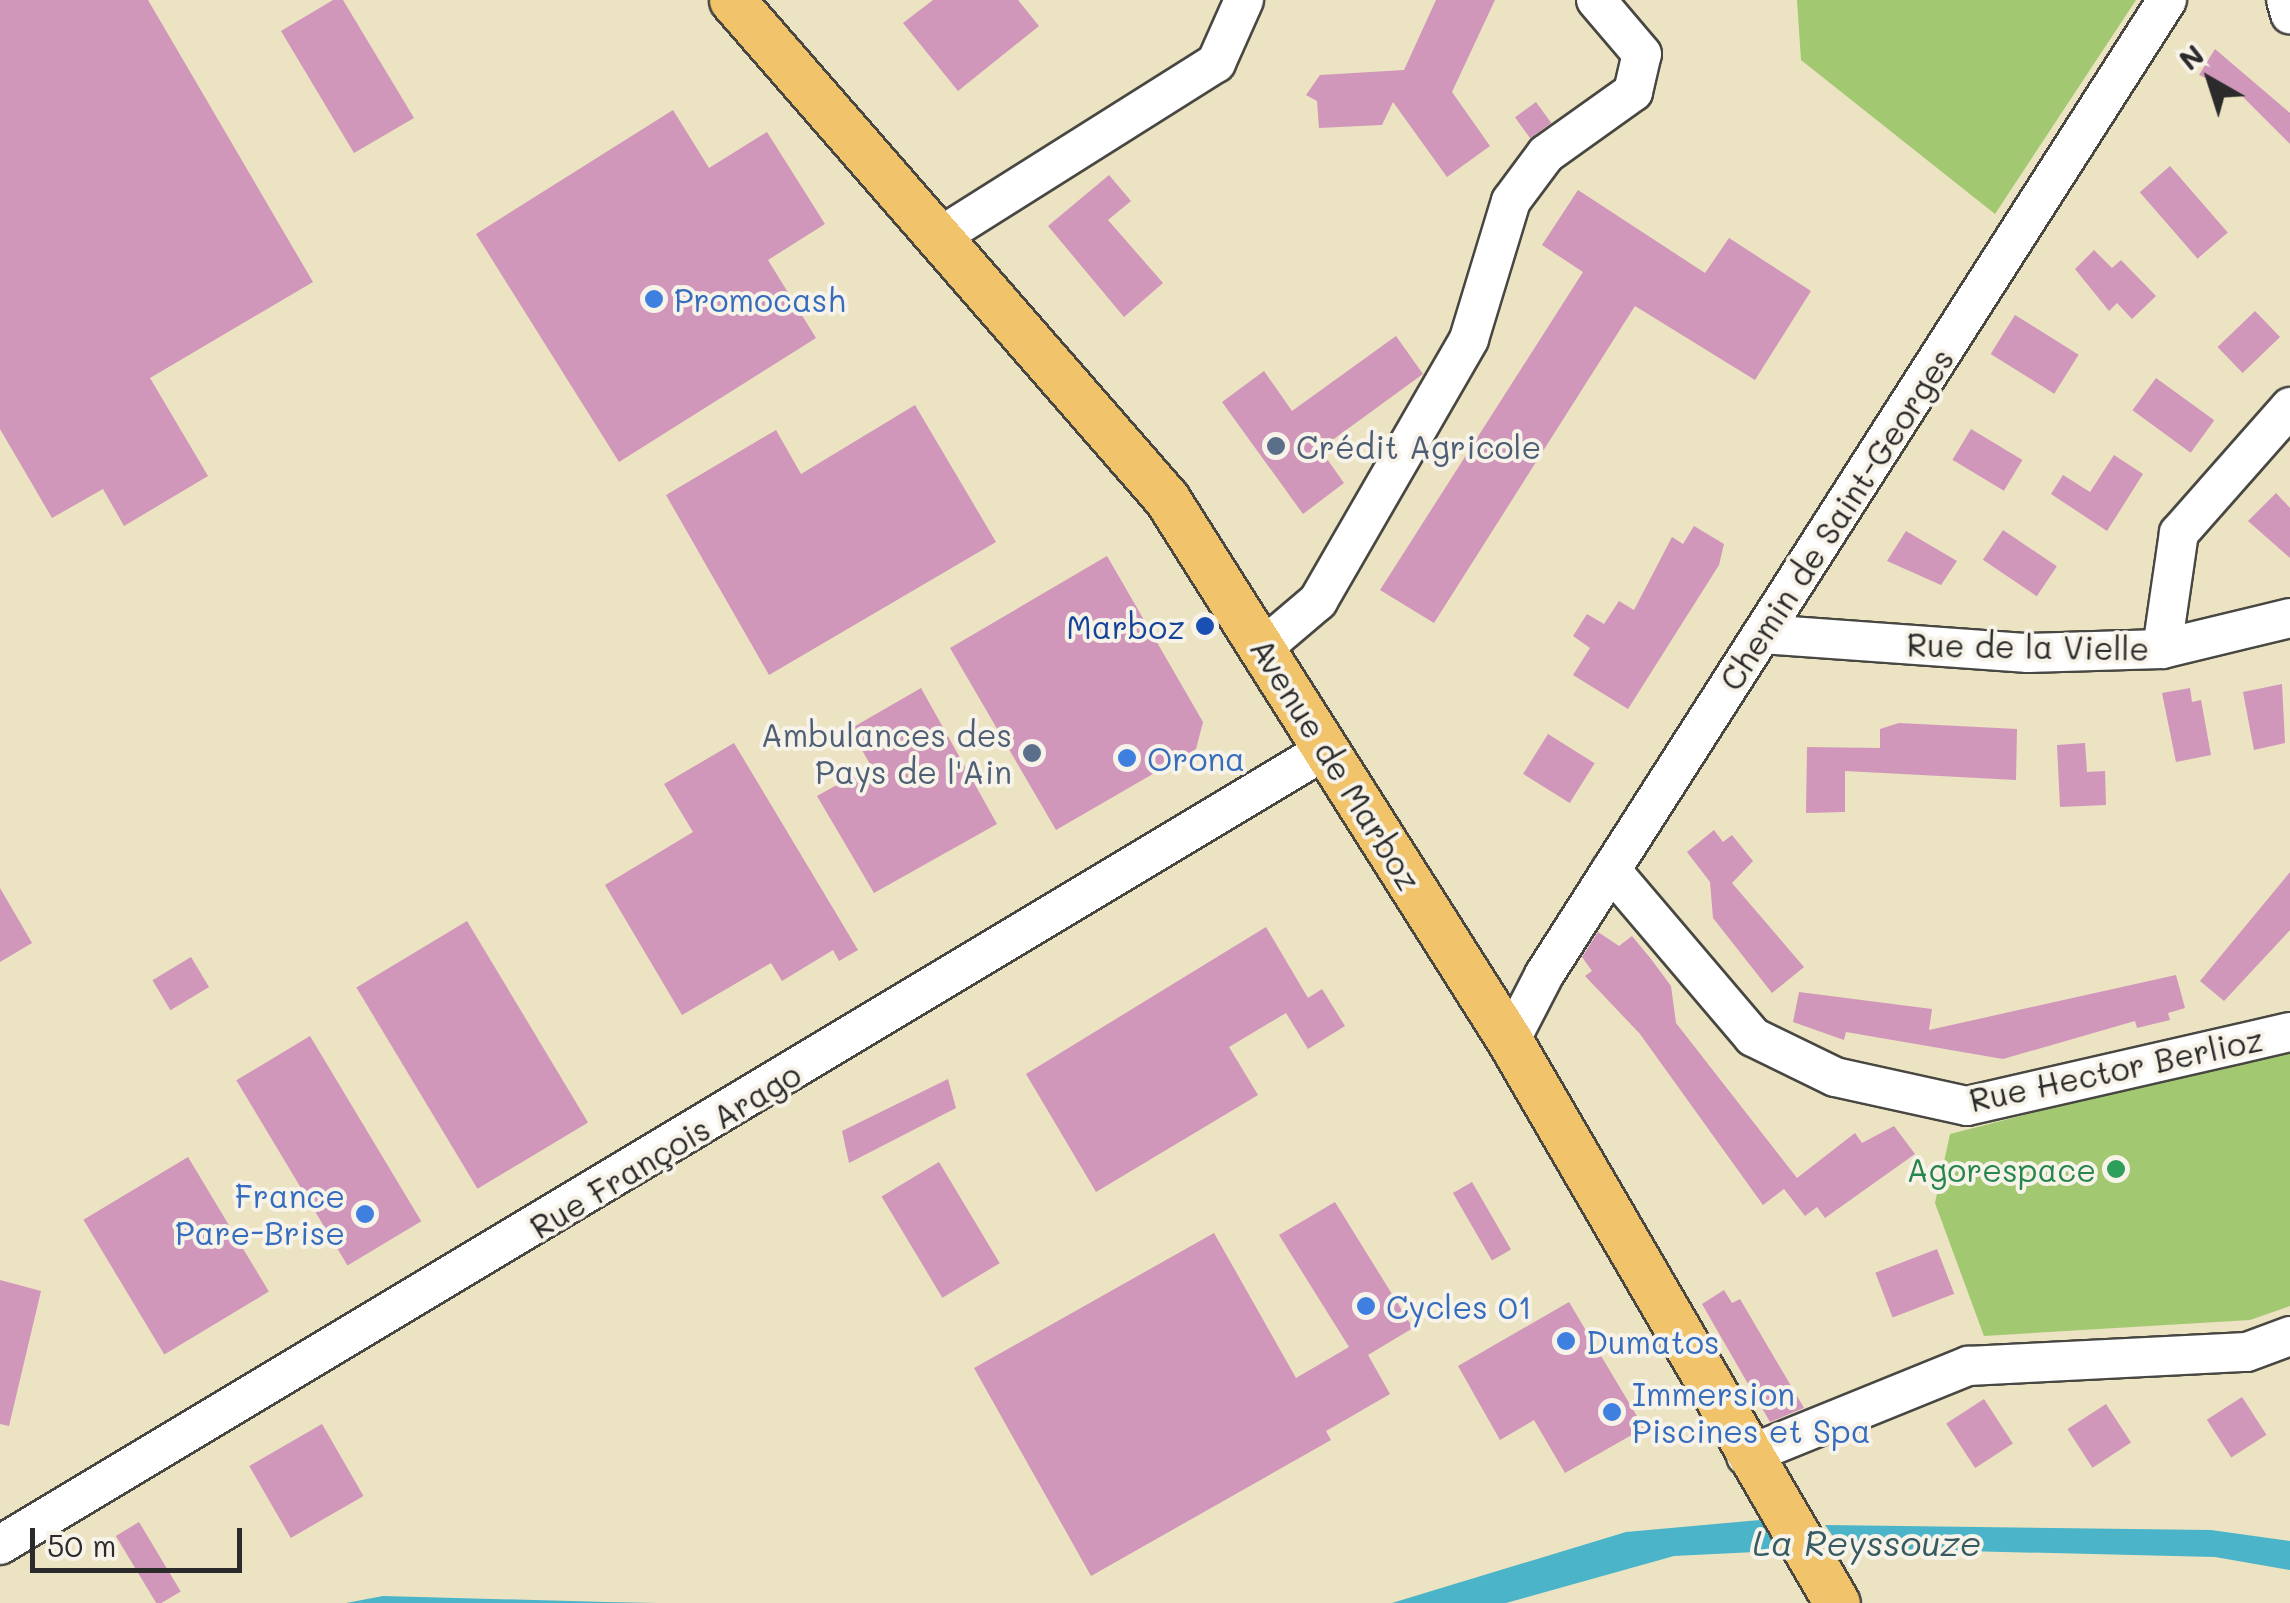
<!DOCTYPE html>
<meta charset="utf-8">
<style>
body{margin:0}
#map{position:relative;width:2290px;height:1603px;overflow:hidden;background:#ebe3c2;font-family:Mali,sans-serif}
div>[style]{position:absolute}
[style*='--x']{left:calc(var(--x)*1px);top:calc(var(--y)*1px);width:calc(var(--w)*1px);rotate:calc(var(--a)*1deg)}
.green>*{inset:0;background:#a3c872}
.water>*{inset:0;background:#4bb4c9}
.building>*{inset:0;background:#d097ba;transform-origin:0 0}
.roads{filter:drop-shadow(2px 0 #484742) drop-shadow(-2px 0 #484742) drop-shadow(0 2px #484742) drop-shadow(0 -2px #484742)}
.minor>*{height:38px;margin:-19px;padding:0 19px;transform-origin:19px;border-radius:19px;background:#fff}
.major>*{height:45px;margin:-22.5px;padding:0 22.5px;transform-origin:22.5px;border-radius:22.5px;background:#f1c36a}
.dots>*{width:28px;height:28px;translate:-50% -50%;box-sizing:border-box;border:5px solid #f7f3e8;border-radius:50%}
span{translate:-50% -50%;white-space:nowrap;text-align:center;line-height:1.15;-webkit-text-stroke:8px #f7f3e8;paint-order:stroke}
.shop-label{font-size:32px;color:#366cbe}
.left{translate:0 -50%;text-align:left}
.right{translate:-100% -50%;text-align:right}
.service-label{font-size:32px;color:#4e5e75}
.street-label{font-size:32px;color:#2b2b2b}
.transit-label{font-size:32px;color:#164399}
.leisure-label{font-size:32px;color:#27864d}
.water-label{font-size:35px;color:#365b62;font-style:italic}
.north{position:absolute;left:2160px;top:30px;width:100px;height:100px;-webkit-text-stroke:8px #f7f3e8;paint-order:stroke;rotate:321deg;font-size:28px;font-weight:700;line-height:40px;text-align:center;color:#2b2b2b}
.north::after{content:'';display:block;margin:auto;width:35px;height:45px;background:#2b2b2b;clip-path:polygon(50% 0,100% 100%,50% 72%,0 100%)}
.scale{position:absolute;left:30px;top:1528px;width:212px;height:45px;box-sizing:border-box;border:5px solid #2b2b2b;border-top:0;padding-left:12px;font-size:30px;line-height:35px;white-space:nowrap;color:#2b2b2b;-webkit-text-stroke:8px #f7f3e8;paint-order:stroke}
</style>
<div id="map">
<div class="green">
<div style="clip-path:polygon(1797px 0,2136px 0,1995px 214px,1801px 60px)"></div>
<div style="clip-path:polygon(2290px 1047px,2290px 1306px,2250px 1320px,1984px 1336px,1935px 1203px,1950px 1134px)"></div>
</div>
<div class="water">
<div style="clip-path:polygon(1771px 1519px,1794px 1550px,1674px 1556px,1506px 1603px,1392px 1603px,1626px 1532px)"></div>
<div style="clip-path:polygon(1825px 1525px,2211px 1530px,2290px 1541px,2290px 1570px,2215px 1557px,1841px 1548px)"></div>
<div style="clip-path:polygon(383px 1596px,606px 1602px,658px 1603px,346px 1603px)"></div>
</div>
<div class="building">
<div style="clip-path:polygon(0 0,148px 0,313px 282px,150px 378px,208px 476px,124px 526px,103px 489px,52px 518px,0 429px)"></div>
<div style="clip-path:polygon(333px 0,343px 0,414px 118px,354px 153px,281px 31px)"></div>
<div style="clip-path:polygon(933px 0,1018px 0,1039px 26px,958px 91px,903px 23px)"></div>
<div style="clip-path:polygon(1436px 0,1495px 0,1452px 92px,1490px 146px,1447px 177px,1393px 102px,1382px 125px,1319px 128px,1317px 101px,1306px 95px,1320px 75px,1404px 70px)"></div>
<div style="clip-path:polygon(2215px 49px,2290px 113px,2290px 144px,2240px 94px,2199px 75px)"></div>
<div style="left:1536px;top:102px;width:26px;height:26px;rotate:54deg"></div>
<div style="clip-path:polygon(673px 110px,709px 168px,767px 132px,825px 224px,768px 260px,816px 338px,619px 462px,476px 234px)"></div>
<div style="left:2170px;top:166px;width:88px;height:40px;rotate:49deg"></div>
<div style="clip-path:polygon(1109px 175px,1131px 201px,1108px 220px,1163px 283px,1124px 317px,1048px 226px)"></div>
<div style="clip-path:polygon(1578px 190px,1705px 273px,1729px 238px,1811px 291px,1755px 380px,1635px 306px,1434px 623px,1380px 590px,1583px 272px,1542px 245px)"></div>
<div style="clip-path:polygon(2094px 250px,2112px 268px,2121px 260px,2156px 296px,2132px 319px,2117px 303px,2109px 311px,2075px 269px)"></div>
<div style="left:2255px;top:311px;width:36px;height:52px;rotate:46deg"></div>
<div style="left:2015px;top:315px;width:75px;height:46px;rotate:32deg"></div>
<div style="clip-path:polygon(1396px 336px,1423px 374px,1320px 449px,1344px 483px,1303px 514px,1222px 402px,1264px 371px,1292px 411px)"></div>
<div style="left:2156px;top:378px;width:72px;height:40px;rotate:36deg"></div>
<div style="clip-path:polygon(915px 405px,996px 542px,769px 675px,666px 495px,776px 430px,801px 474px)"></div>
<div style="left:1971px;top:429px;width:60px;height:36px;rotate:31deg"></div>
<div style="clip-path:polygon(2114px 455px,2143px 474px,2107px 531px,2051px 494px,2063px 475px,2090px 492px)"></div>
<div style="clip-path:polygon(2276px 493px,2290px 508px,2290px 558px,2248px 521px)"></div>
<div style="clip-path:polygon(1694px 526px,1724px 544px,1719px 565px,1628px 709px,1573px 675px,1590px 648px,1573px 636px,1587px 614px,1604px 624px,1619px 601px,1634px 610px,1672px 537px,1683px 544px)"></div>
<div style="left:2003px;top:530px;width:65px;height:36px;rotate:34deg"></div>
<div style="clip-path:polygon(1906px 531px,1957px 561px,1941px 585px,1887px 561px)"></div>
<div style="clip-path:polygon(1107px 556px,1203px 722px,1196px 749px,1056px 830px,950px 648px)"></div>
<div style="clip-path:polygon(2282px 684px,2285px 743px,2254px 750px,2243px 692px)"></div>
<div style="clip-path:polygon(921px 688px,997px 824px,874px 893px,817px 796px,871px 766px,850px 729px)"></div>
<div style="clip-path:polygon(2190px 688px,2192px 702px,2201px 700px,2211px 755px,2176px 762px,2162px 693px)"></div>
<div style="clip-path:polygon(1899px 723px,2017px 729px,2016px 780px,1845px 771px,1845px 812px,1806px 813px,1807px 747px,1880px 748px,1880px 729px)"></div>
<div style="left:1548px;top:734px;width:55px;height:47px;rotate:32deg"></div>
<div style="clip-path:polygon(734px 743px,858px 950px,839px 961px,833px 950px,782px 981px,771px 963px,682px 1015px,605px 885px,693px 832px,664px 784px)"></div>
<div style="clip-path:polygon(2085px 743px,2087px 772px,2105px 771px,2106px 805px,2060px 807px,2057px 745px)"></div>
<div style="clip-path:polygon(1714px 830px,1723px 842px,1732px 835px,1753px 861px,1732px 883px,1804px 967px,1772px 993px,1713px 918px,1710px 882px,1687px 852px)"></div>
<div style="clip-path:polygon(2290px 872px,2290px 930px,2224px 1001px,2200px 981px)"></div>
<div style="clip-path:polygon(0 888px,32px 943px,0 962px)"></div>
<div style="left:467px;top:921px;width:235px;height:129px;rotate:59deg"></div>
<div style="clip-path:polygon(1266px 927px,1308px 998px,1322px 989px,1345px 1026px,1308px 1049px,1286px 1013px,1229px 1047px,1258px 1095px,1096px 1192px,1026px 1074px)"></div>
<div style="clip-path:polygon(1598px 932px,1619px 946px,1632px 936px,1651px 959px,1671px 986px,1676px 1023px,1797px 1178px,1855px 1133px,1862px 1143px,1894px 1126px,1915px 1154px,1825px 1218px,1817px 1207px,1805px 1216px,1784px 1189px,1763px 1205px,1640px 1034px,1585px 976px,1592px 971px,1582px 957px)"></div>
<div style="left:191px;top:957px;width:35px;height:45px;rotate:59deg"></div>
<div style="clip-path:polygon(2176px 975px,2185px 1008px,2168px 1013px,2170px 1020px,2137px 1028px,2135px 1021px,2003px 1059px,1846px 1032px,1844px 1040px,1793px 1022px,1799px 992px,1932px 1009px,1929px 1030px)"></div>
<div style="left:310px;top:1036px;width:216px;height:86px;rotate:59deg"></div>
<div style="clip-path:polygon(948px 1079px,956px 1108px,849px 1163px,842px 1131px)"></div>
<div style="left:188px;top:1157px;width:157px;height:122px;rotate:59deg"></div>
<div style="left:939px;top:1162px;width:118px;height:67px;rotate:59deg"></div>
<div style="left:1472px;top:1182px;width:78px;height:22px;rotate:60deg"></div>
<div style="clip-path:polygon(1335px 1202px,1413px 1328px,1368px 1355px,1390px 1394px,1326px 1431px,1331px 1440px,1091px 1576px,974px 1368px,1214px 1233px,1296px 1378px,1349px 1347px,1279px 1235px)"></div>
<div style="left:1937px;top:1249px;width:48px;height:66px;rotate:69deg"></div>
<div style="clip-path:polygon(0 1280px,41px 1291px,9px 1426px,0 1424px)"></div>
<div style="clip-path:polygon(1724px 1290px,1732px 1303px,1740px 1299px,1804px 1408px,1770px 1422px,1702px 1304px)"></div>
<div style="clip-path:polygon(1569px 1302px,1644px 1428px,1565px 1473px,1534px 1420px,1500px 1440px,1458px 1366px)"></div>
<div style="left:2242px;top:1397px;width:45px;height:42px;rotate:57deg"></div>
<div style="left:1984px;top:1399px;width:53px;height:45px;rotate:57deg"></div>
<div style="left:2106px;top:1404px;width:46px;height:46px;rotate:57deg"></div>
<div style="left:322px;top:1424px;width:83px;height:84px;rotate:60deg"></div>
<div style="left:139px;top:1522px;width:81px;height:27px;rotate:59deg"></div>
</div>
<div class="roads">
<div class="minor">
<div style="--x:2286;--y:0;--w:15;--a:74"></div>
<div style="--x:941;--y:236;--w:325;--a:-32.2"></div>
<div style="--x:1216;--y:63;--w:69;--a:-66"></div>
<div style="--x:1762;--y:634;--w:267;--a:4.1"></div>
<div style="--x:2028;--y:653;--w:134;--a:-1.7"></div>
<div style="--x:2162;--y:649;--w:132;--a:-13.6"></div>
<div style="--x:1264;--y:647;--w:71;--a:-40.4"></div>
<div style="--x:1318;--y:601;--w:302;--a:-60"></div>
<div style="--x:1469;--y:339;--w:144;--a:-73.1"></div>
<div style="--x:1511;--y:201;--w:59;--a:-53.3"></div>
<div style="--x:1546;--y:154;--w:107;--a:-35.5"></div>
<div style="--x:1633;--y:92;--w:39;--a:-77"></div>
<div style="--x:1642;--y:54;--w:71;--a:-130.4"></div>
<div style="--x:2162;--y:649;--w:117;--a:-81.7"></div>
<div style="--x:2179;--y:533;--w:168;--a:-48.6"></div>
<div style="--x:1611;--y:870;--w:219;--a:49.6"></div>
<div style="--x:1753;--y:1037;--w:91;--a:26"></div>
<div style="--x:1835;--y:1077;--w:135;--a:12.4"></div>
<div style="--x:1967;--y:1106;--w:331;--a:-12.9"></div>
<div style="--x:1510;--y:1041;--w:74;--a:-62.7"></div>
<div style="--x:1544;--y:975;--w:1157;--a:-57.42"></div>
<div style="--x:1746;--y:1456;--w:240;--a:-22.1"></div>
<div style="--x:1968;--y:1366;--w:279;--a:-2.9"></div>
<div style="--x:2247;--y:1352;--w:46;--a:-20.4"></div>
<div style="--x:0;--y:1545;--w:1547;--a:-30.96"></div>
</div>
<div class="major">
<div style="--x:732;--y:0;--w:662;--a:48.92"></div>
<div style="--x:1167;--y:499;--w:641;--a:57.67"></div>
<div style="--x:1510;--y:1041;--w:650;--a:59.81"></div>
</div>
</div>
<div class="dots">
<div style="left:654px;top:299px;background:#3f7fe0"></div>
<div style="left:1276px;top:446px;background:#5c6f8a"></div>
<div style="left:1205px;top:626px;background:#1a4fb4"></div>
<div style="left:1032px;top:753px;background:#5c6f8a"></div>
<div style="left:1127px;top:758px;background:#3f7fe0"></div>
<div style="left:2116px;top:1169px;background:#2e9e5b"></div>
<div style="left:365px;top:1214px;background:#3f7fe0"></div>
<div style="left:1366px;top:1306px;background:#3f7fe0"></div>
<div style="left:1566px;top:1341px;background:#3f7fe0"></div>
<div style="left:1612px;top:1412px;background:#3f7fe0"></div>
</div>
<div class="shop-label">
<span class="left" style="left:674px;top:299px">Promocash</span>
<span class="left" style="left:1147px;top:758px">Orona</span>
<span class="right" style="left:345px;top:1214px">France<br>Pare-Brise</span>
<span class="left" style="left:1386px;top:1306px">Cycles 01</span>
<span class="left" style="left:1586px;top:1341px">Dumatos</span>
<span class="left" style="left:1632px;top:1412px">Immersion<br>Piscines et Spa</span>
</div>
<div class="service-label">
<span class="left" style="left:1296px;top:446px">Crédit Agricole</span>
<span class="right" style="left:1012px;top:753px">Ambulances des<br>Pays de l'Ain</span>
</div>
<div class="street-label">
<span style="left:1836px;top:519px;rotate:-57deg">Chemin de Saint-Georges</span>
<span style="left:2028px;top:646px;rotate:1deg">Rue de la Vielle</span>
<span style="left:1336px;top:764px;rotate:58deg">Avenue de Marboz</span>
<span style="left:2116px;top:1069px;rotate:-12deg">Rue Hector Berlioz</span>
<span style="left:665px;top:1150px;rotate:-31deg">Rue François Arago</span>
</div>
<div class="transit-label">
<span class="right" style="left:1185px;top:626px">Marboz</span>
</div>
<div class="leisure-label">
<span class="right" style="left:2096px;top:1169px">Agorespace</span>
</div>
<div class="water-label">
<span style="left:1867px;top:1542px">La Reyssouze</span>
</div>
<div class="north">N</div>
<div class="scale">50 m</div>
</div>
